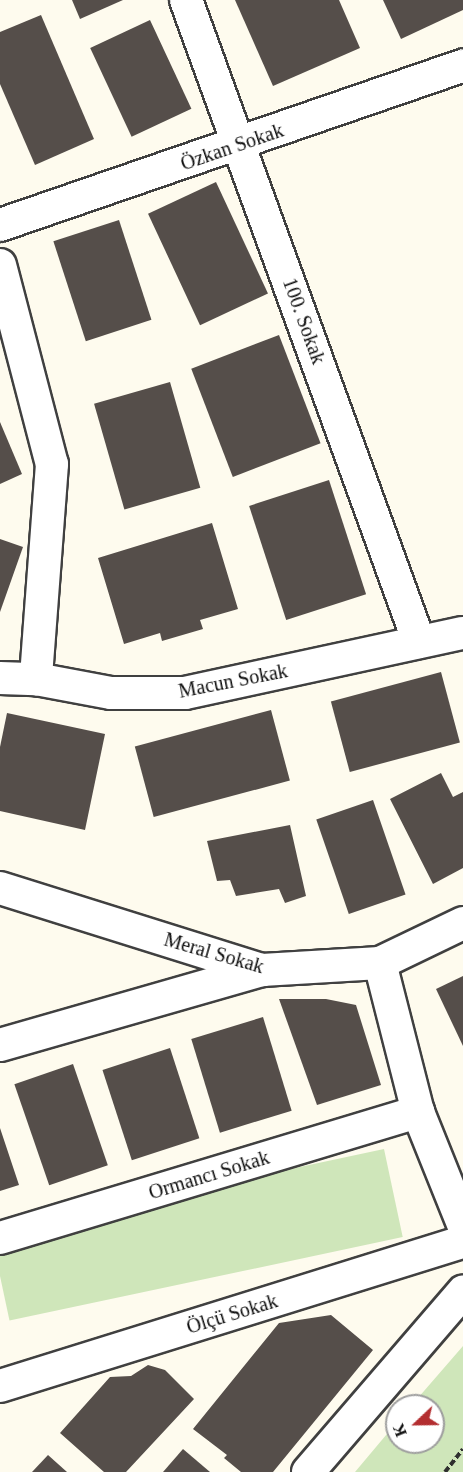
<!DOCTYPE html>
<meta charset="utf-8">
<style>
body{margin:0}
#map{position:relative;width:463px;height:1472px;overflow:hidden;background:#fefbee;font-family:Georgia,serif}
div>[style]{position:absolute}
[style*='--x']{left:calc(var(--x)*1px);top:calc(var(--y)*1px);width:calc(var(--w)*1px);rotate:calc(var(--a)*1deg)}
.green>*{inset:0;background:#cfe6ba;transform-origin:0 0}
.building>*{inset:0;background:#554e4a;transform-origin:0 0}
.path>*{height:4px;margin-top:-2px;transform-origin:0;background:repeating-linear-gradient(90deg,#2f2f2f 0 6px,transparent 0 9px)}
.roads{filter:drop-shadow(2px 0 #404040) drop-shadow(-2px 0 #404040) drop-shadow(0 2px #404040) drop-shadow(0 -2px #404040)}
.minor>*{height:32px;margin:-16px;padding:0 16px;transform-origin:16px;border-radius:16px;background:#fff}
span{translate:-50% -50%;white-space:nowrap;text-align:center;line-height:1.15;-webkit-text-stroke:6px #fff;paint-order:stroke}
.street-label{font-size:20px;color:#0d0d0d}
.north{position:absolute;left:385px;top:1394px;width:60px;height:60px;box-sizing:border-box;background:#fff;border:2px solid #9e9e9e;border-radius:50%;rotate:248deg;font-size:16px;font-weight:700;line-height:24px;text-align:center;color:#0d0d0d}
.north::after{content:'';display:block;margin:auto;width:21px;height:27px;background:#b32e30;clip-path:polygon(50% 0,100% 100%,50% 72%,0 100%)}
</style>
<div id="map">
<div class="green">
<div style="left:384px;top:1149px;width:90px;height:402px;rotate:78deg"></div>
<div style="clip-path:polygon(463px 1346px,463px 1472px,355px 1472px,397px 1422px,397px 1442px,433px 1442px,433px 1406px,411px 1406px)"></div>
</div>
<div class="building">
<div style="clip-path:polygon(72px 0,123px 0,80px 19px)"></div>
<div style="clip-path:polygon(235px 0,339px 0,360px 48px,273px 86px)"></div>
<div style="clip-path:polygon(383px 0,463px 0,463px 10px,401px 39px)"></div>
<div style="clip-path:polygon(41px 15px,94px 139px,35px 165px,0 84px,0 32px)"></div>
<div style="left:150px;top:20px;width:98px;height:66px;rotate:65deg"></div>
<div style="left:216px;top:182px;width:123px;height:75px;rotate:65deg"></div>
<div style="left:119px;top:220px;width:105px;height:69px;rotate:72deg"></div>
<div style="left:279px;top:335px;width:116px;height:94px;rotate:69deg"></div>
<div style="left:170px;top:382px;width:110px;height:79px;rotate:74deg"></div>
<div style="clip-path:polygon(0 422px,22px 474px,0 484px)"></div>
<div style="left:329px;top:480px;width:120px;height:84px;rotate:72deg"></div>
<div style="clip-path:polygon(212px 523px,238px 609px,200px 620px,203px 629px,162px 641px,160px 633px,124px 644px,98px 558px)"></div>
<div style="clip-path:polygon(0 539px,23px 547px,0 612px)"></div>
<div style="left:441px;top:672px;width:73px;height:114px;rotate:75deg"></div>
<div style="left:271px;top:710px;width:73px;height:141px;rotate:75deg"></div>
<div style="clip-path:polygon(7px 713px,105px 734px,85px 830px,0 811px,0 747px)"></div>
<div style="clip-path:polygon(441px 773px,453px 797px,463px 792px,463px 868px,433px 884px,390px 799px)"></div>
<div style="left:373px;top:800px;width:100px;height:60px;rotate:71deg"></div>
<div style="clip-path:polygon(290px 825px,306px 896px,285px 903px,279px 889px,236px 896px,230px 880px,217px 881px,207px 841px)"></div>
<div style="clip-path:polygon(463px 976px,463px 1046px,436px 989px)"></div>
<div style="clip-path:polygon(279px 999px,326px 999px,356px 1005px,381px 1085px,317px 1105px)"></div>
<div style="left:263px;top:1017px;width:98px;height:75px;rotate:73deg"></div>
<div style="left:170px;top:1048px;width:95px;height:71px;rotate:72deg"></div>
<div style="left:73px;top:1064px;width:107px;height:62px;rotate:71deg"></div>
<div style="clip-path:polygon(0 1128px,19px 1185px,0 1191px)"></div>
<div style="clip-path:polygon(331px 1315px,373px 1350px,273px 1472px,241px 1472px,224px 1458px,227px 1455px,193px 1429px,279px 1323px)"></div>
<div style="clip-path:polygon(148px 1365px,165px 1370px,194px 1399px,126px 1472px,104px 1472px,60px 1433px,110px 1377px,131px 1376px)"></div>
<div style="clip-path:polygon(183px 1449px,210px 1472px,163px 1472px)"></div>
<div style="clip-path:polygon(48px 1455px,67px 1472px,32px 1472px)"></div>
</div>
<div class="path">
<div style="--x:445;--y:1472;--w:29;--a:-52"></div>
</div>
<div class="roads">
<div class="minor">
<div style="--x:186;--y:0;--w:683;--a:70.05"></div>
<div style="--x:0;--y:225;--w:490;--a:-19"></div>
<div style="--x:0;--y:265;--w:206;--a:75.4"></div>
<div style="--x:52;--y:464;--w:216;--a:94.3"></div>
<div style="--x:0;--y:678;--w:36;--a:2"></div>
<div style="--x:36;--y:679;--w:76;--a:10.6"></div>
<div style="--x:111;--y:693;--w:74;--a:0"></div>
<div style="--x:185;--y:693;--w:284;--a:-12.2"></div>
<div style="--x:0;--y:888;--w:275;--a:17.4"></div>
<div style="--x:262;--y:970;--w:118;--a:-3.4"></div>
<div style="--x:380;--y:963;--w:92;--a:-25.7"></div>
<div style="--x:380;--y:963;--w:154;--a:75.7"></div>
<div style="--x:418;--y:1112;--w:121;--a:68.1"></div>
<div style="--x:0;--y:1045;--w:273;--a:-16"></div>
<div style="--x:0;--y:1238;--w:437;--a:-16.8"></div>
<div style="--x:0;--y:1386;--w:485;--a:-17.3"></div>
<div style="--x:308;--y:1472;--w:238;--a:-49.3"></div>
</div>
</div>
<div class="street-label">
<span style="left:232px;top:147px;rotate:-19deg">Özkan Sokak</span>
<span style="left:304px;top:321px;rotate:70deg">100. Sokak</span>
<span style="left:233px;top:681px;rotate:-11deg">Macun Sokak</span>
<span style="left:214px;top:953px;rotate:16deg">Meral Sokak</span>
<span style="left:209px;top:1175px;rotate:-17deg">Ormancı Sokak</span>
<span style="left:232px;top:1314px;rotate:-17deg">Ölçü Sokak</span>
</div>
<div class="north">K</div>
</div>
